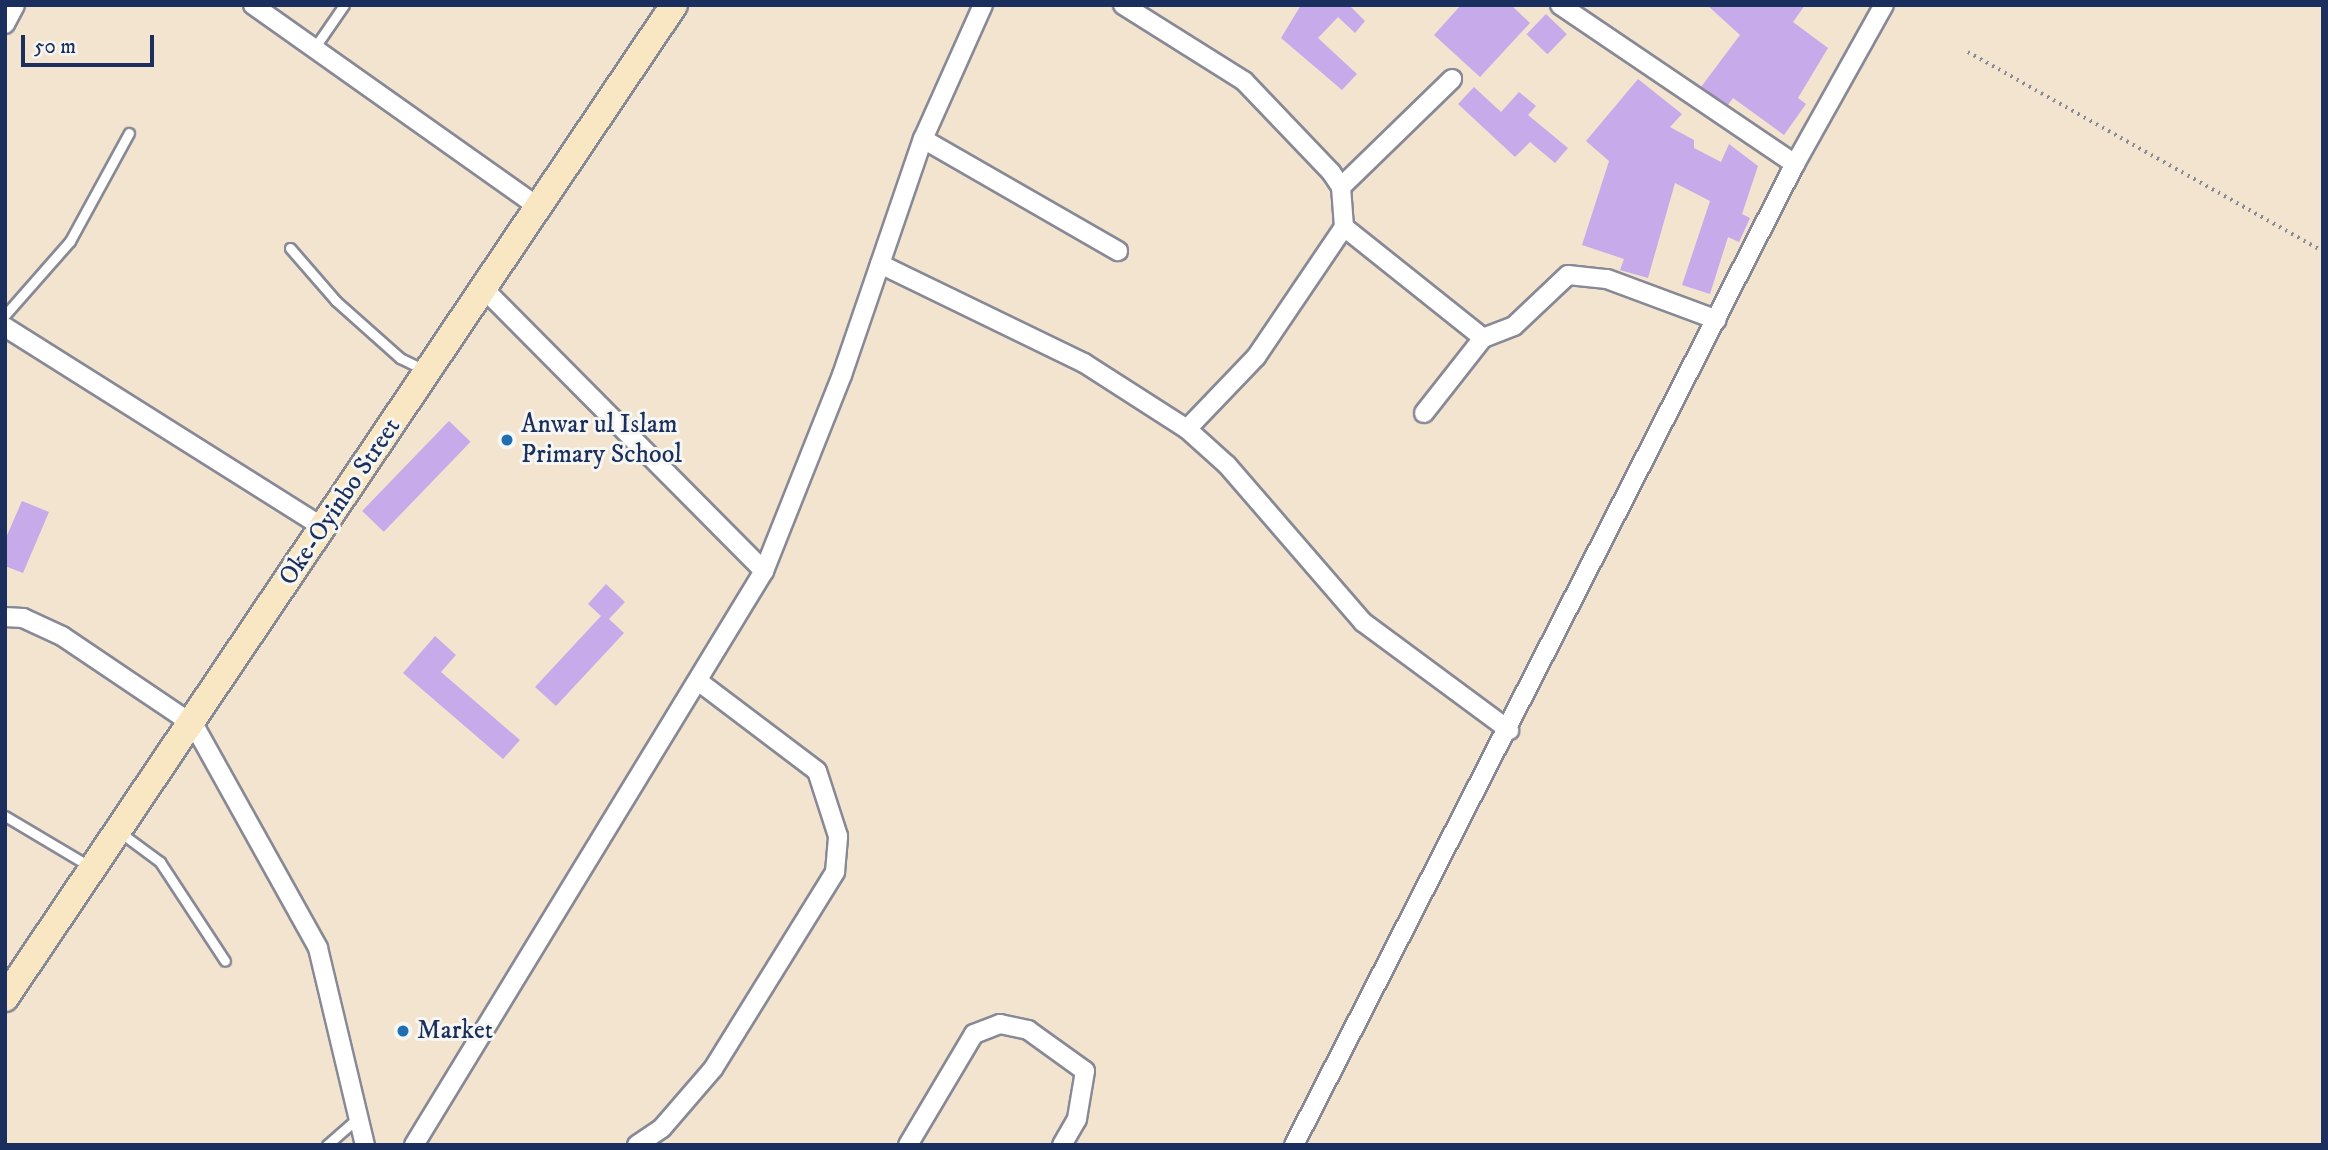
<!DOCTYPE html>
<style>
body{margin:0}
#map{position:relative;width:2328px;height:1150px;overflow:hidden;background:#f3e4cf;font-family:"IM FELL DW Pica",serif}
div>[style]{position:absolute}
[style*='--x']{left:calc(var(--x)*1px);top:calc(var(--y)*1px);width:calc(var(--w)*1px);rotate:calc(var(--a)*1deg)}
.building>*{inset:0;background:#c6aae9;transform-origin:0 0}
.path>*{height:3.5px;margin-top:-1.75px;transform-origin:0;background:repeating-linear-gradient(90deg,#878a96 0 2px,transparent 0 7px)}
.roads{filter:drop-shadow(2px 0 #878a96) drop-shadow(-2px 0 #878a96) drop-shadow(0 2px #878a96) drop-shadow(0 -2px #878a96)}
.service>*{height:9px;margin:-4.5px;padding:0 4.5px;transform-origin:4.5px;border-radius:4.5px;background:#fff}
.minor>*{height:18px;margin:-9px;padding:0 9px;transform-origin:9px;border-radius:9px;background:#fff}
.secondary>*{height:26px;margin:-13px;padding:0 13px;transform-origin:13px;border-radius:13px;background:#f9e7c3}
.dots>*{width:19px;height:19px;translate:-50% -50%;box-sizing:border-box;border:4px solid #f6f6f2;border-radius:50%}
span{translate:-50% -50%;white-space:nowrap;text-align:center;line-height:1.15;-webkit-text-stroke:6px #f6f6f2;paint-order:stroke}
.poi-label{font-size:26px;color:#1b2f5e}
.left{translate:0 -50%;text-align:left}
.street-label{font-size:26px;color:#1b2f5e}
.frame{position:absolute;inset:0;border:7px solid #1b2f5e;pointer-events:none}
.scale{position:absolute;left:21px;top:35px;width:133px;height:32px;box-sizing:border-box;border:4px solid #1b2f5e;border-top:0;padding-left:9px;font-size:21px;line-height:24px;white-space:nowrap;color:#1b2f5e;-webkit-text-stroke:5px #f6f6f2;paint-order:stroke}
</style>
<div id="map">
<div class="building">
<div style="clip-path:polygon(1301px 5px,1349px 5px,1365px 21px,1355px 33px,1338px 17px,1318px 38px,1357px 74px,1342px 90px,1281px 38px)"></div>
<div style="clip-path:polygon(1461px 5px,1511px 5px,1530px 23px,1480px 77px,1434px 35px)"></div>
<div style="clip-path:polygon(1707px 5px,1805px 5px,1793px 22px,1828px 48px,1798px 98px,1806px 104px,1784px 135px,1733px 98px,1728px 105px,1701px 87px,1740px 35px)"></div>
<div style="left:1546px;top:14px;width:29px;height:28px;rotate:44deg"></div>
<div style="clip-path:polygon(1638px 79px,1682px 114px,1670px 127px,1694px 140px,1694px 148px,1721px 162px,1729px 144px,1758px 166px,1742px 214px,1750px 218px,1739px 242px,1728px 237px,1710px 294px,1682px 285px,1710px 201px,1675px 183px,1648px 278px,1620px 270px,1624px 259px,1582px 245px,1609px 161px,1586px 141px)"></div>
<div style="clip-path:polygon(1474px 87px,1501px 112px,1519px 92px,1536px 106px,1528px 115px,1568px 148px,1555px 163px,1530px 142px,1515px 157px,1458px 104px)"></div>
<div style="left:449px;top:421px;width:30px;height:125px;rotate:44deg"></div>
<div style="clip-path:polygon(22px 501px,49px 512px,23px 573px,5px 566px,5px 540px)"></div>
<div style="clip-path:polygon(606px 584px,625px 602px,609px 619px,624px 633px,556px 706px,535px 687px,601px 616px,588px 604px)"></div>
<div style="clip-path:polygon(435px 636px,456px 655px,441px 672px,520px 740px,503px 759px,403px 673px)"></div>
</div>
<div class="path">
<div style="--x:1968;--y:52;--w:407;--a:29.3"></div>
</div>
<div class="roads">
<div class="service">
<div style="--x:315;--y:47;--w:51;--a:-55.4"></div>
<div style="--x:290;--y:248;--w:70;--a:49"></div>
<div style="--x:336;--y:301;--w:86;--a:41.7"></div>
<div style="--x:400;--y:358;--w:28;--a:26"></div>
<div style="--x:5;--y:315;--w:98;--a:-48.7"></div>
<div style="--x:70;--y:241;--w:123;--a:-61.4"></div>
<div style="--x:5;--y:816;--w:100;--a:30.7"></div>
<div style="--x:121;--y:833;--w:49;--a:36.6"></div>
<div style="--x:160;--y:862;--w:118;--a:56.7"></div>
<div style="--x:327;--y:1145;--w:43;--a:-41.2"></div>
</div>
<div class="minor">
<div style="--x:253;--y:5;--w:352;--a:35.3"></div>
<div style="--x:1123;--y:5;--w:143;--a:32.1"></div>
<div style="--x:1244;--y:81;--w:126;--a:46.3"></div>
<div style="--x:1331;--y:172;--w:18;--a:56"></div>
<div style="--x:1341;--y:187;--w:40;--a:85.7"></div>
<div style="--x:1344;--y:227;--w:178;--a:38.6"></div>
<div style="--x:1483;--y:338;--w:33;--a:-21"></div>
<div style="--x:1514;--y:326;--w:74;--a:-43.4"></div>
<div style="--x:1568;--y:275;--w:39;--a:6"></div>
<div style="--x:1607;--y:279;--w:117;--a:20.4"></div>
<div style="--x:1560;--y:5;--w:284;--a:34.1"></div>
<div style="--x:5;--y:24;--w:21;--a:-62"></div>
<div style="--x:923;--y:139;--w:225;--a:29.9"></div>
<div style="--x:1341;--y:187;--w:155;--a:-44.2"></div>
<div style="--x:880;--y:264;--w:227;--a:25.9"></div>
<div style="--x:1084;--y:363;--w:122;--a:32.7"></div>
<div style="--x:1187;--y:429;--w:54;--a:42"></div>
<div style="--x:1227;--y:465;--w:208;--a:49.1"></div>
<div style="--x:1363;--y:622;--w:182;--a:36.5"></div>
<div style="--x:485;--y:290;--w:396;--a:45.2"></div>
<div style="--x:5;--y:327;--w:373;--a:32.2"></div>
<div style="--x:1424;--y:413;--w:95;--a:-51.8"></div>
<div style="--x:1187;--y:429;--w:100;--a:-46.2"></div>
<div style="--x:1256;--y:357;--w:157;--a:-55.9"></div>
<div style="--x:5;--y:617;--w:18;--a:3"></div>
<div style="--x:23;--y:618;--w:43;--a:24.8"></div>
<div style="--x:62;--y:636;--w:159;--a:34"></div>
<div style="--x:194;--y:725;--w:255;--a:60.9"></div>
<div style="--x:318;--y:948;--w:203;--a:76.6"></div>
<div style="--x:414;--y:1145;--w:672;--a:-58.63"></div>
<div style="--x:764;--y:571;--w:211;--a:-68.3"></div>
<div style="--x:842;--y:375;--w:250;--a:-71.1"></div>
<div style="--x:923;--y:139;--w:147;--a:-65.9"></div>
<div style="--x:637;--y:1145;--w:30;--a:-34"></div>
<div style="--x:662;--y:1128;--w:78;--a:-49.2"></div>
<div style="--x:713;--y:1069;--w:232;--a:-58.2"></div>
<div style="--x:835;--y:872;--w:36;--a:-85"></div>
<div style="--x:838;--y:836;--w:68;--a:-107.9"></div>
<div style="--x:817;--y:771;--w:149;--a:-142.9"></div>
<div style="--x:908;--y:1145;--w:129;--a:-59.3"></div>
<div style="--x:974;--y:1034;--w:28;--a:-21"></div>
<div style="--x:1000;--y:1024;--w:29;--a:12"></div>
<div style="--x:1028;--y:1030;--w:70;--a:35.7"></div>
<div style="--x:1085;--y:1071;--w:49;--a:99.5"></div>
<div style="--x:1077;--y:1119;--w:30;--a:120"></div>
<div style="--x:1294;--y:1145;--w:1102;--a:-62.95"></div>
<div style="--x:1795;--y:164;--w:182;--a:-60.8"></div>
</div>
<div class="secondary">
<div style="--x:5;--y:998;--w:1197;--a:-56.03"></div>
</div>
</div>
<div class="dots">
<div style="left:507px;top:440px;background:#1f6fb2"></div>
<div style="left:403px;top:1031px;background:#1f6fb2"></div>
</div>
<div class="poi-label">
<span class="left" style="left:521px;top:440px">Anwar ul Islam<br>Primary School</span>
<span class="left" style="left:417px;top:1031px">Market</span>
</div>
<div class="street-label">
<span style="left:340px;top:502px;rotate:-56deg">Oke-Oyinbo Street</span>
</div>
<div class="frame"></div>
<div class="scale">50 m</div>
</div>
